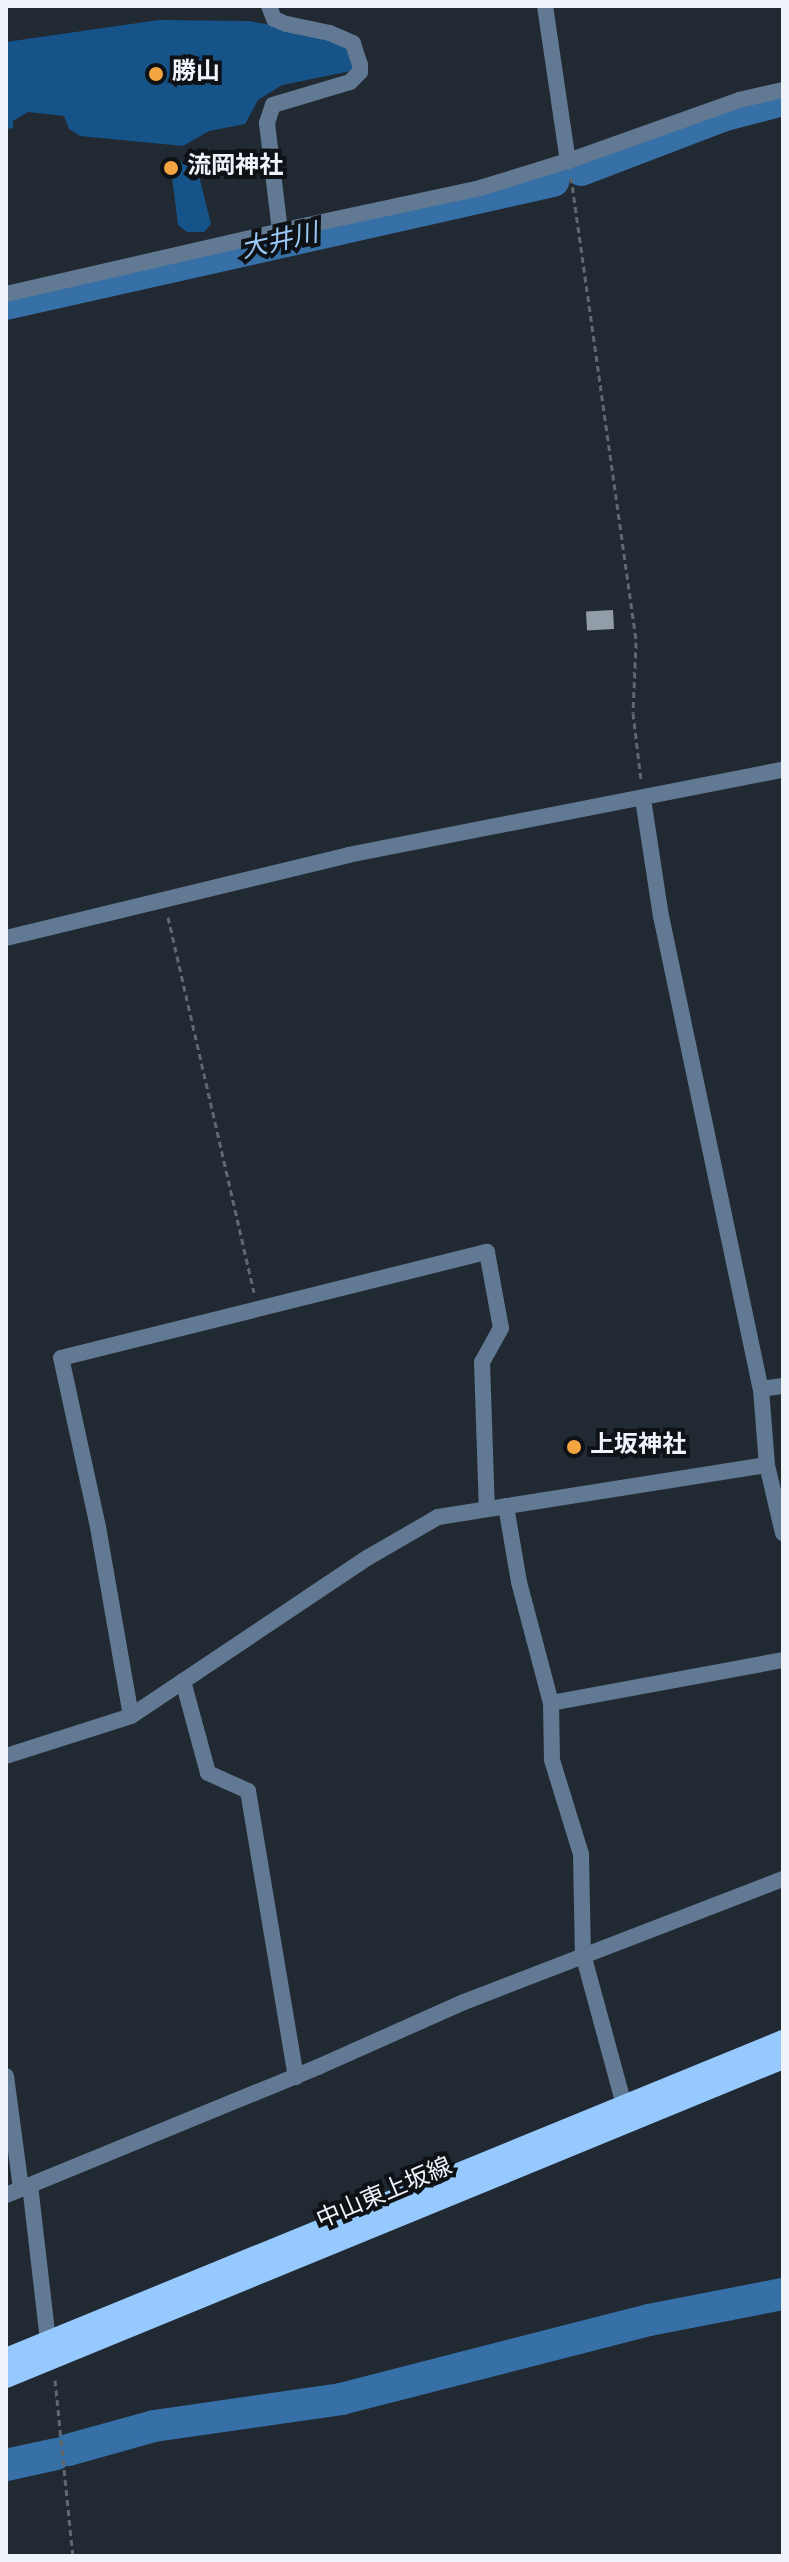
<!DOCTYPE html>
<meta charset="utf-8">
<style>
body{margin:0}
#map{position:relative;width:789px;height:2562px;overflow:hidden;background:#212a33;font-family:Overpass,"Noto Sans JP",sans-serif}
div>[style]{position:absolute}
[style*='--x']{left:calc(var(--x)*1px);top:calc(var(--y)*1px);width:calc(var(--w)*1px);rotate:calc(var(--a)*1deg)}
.forest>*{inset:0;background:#165389}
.river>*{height:32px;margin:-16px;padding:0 16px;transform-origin:16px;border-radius:16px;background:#3670a7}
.building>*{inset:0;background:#939da9;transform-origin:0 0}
.path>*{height:3px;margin-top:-1.5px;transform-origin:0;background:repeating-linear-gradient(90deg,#5f676f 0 6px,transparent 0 10px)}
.minor>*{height:16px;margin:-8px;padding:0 8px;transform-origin:8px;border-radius:8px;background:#617992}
.tertiary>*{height:16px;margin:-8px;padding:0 8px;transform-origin:8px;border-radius:8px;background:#617992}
.primary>*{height:20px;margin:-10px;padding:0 10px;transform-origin:10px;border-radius:10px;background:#96c9fd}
.dots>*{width:22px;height:22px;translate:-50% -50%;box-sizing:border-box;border:4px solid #0e1216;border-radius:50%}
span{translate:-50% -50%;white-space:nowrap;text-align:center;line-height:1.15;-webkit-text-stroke:8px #0e1216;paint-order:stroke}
.poi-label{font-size:24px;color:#eef4fa;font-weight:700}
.left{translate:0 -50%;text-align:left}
.street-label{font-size:24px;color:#eef4fa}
.water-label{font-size:26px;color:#9bc8f7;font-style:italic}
.frame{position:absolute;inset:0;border:8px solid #eef4fa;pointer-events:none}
</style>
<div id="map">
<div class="forest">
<div style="clip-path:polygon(159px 20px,249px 21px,346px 38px,356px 70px,282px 85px,258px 100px,245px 124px,209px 131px,183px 146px,80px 136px,69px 129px,64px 116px,28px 112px,13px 121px,13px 128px,6px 129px,6px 42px)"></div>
<div style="clip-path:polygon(170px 161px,189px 163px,198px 172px,211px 224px,204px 232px,187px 232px,178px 225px)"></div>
</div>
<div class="river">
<div style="--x:581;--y:170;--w:154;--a:-20.9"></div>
<div style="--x:725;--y:115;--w:60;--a:-14.5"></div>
<div style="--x:6;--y:304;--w:561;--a:-12.67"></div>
<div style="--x:68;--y:2450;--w:89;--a:-15.6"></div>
<div style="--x:154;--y:2426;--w:189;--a:-8.2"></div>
<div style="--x:341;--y:2399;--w:318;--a:-14.4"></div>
<div style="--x:649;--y:2320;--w:136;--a:-11"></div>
<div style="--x:6;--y:2465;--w:51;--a:-12.4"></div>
</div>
<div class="building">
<div style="left:613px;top:610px;width:19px;height:27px;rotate:87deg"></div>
</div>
<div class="path">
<div style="--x:571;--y:177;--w:470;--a:82"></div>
<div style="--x:636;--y:642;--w:71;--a:92.4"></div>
<div style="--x:633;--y:713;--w:67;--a:83.2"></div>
<div style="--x:168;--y:917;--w:385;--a:77.1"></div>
<div style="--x:55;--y:2380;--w:177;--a:84.2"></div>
</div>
<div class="minor">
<div style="--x:545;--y:6;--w:157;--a:81.6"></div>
<div style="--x:280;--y:231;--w:205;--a:-12.1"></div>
<div style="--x:480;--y:188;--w:92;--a:-17.1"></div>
<div style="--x:568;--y:161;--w:182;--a:-19.6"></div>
<div style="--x:739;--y:100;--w:45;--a:-12.8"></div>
<div style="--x:6;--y:294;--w:281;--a:-12.9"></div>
<div style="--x:280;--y:231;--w:109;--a:-96.9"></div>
<div style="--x:267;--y:123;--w:19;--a:-72"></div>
<div style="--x:273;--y:105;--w:80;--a:-16.6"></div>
<div style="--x:350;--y:82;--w:14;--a:-45"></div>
<div style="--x:360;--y:72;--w:7;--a:-90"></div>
<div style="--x:360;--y:65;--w:23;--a:-108"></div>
<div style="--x:353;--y:43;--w:25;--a:-157"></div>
<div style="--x:330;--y:33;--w:45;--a:-168.4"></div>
<div style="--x:286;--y:24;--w:13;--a:-157"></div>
<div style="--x:274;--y:19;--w:14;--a:-111"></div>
<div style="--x:643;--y:799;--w:118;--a:81.3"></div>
<div style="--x:661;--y:916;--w:483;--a:78.1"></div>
<div style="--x:761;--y:1389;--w:76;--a:85.5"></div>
<div style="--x:767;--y:1465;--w:70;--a:76.8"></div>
<div style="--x:761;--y:1389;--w:22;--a:-8"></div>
<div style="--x:506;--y:1506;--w:77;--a:80.3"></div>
<div style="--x:519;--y:1582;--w:125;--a:75.2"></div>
<div style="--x:551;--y:1703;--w:236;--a:-10.5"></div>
<div style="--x:183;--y:1681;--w:95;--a:74.8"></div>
<div style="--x:208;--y:1773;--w:44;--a:24.2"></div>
<div style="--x:248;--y:1791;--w:290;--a:80.5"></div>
<div style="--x:551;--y:1703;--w:57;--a:89"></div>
<div style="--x:552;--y:1760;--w:98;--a:72.9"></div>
<div style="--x:581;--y:1854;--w:100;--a:88.9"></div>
<div style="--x:583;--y:1954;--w:168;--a:74.8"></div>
<div style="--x:131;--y:1716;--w:192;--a:-99.9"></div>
<div style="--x:98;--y:1527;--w:173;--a:-102.3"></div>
<div style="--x:61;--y:1358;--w:439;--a:-14"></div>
<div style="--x:487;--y:1252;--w:77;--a:79.6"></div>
<div style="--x:501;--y:1328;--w:39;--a:119"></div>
<div style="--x:482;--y:1362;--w:147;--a:88.1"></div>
<div style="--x:6;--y:1756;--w:131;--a:-17.7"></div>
<div style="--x:131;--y:1716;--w:284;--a:-33.8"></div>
<div style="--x:367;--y:1558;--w:82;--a:-30"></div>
<div style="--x:438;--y:1517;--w:333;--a:-9"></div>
<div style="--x:6;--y:2076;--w:113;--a:82.4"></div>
<div style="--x:30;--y:2185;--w:157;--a:83.4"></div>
<div style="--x:6;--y:2195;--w:337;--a:-22.3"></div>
<div style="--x:318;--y:2067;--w:160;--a:-24"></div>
<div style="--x:464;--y:2002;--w:342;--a:-21.1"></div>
</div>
<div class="tertiary">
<div style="--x:6;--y:938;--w:352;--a:-13.6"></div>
<div style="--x:348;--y:855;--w:443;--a:-11.1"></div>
</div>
<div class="primary">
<div style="--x:6;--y:2358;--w:840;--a:-22.26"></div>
<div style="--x:6;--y:2378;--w:840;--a:-22.32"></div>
</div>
<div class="dots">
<div style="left:156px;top:74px;background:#f2a540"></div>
<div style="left:171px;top:168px;background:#f2a540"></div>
<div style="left:574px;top:1447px;background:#f2a540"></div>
</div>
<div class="poi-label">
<span class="left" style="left:172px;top:74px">勝山</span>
<span class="left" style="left:187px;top:168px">流岡神社</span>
<span class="left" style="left:590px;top:1447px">上坂神社</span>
</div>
<div class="street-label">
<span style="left:385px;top:2195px;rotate:-23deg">中山東上坂線</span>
</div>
<div class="water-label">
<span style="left:280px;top:243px;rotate:-13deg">大井川</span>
</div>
<div class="frame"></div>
</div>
